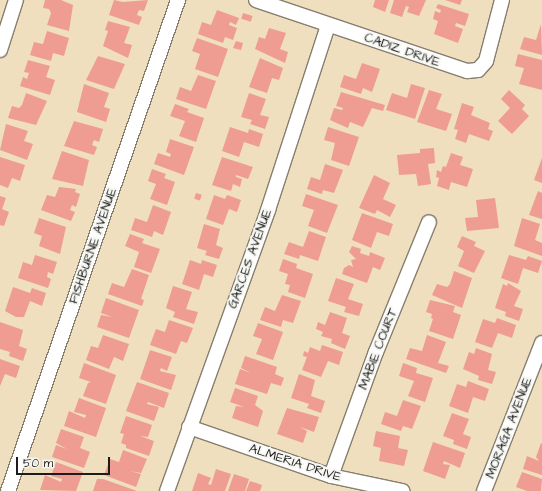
<!DOCTYPE html>
<style>
body{margin:0}
#map{position:relative;width:542px;height:491px;overflow:hidden;background:#efdfbf;font-family:"Architects Daughter",sans-serif}
div>[style]{position:absolute}
[style*='--x']{left:calc(var(--x)*1px);top:calc(var(--y)*1px);width:calc(var(--w)*1px);rotate:calc(var(--a)*1deg)}
.building>*{inset:0;background:#ef9c93;transform-origin:0 0}
.roads{filter:drop-shadow(1px 0 #867e6e) drop-shadow(-1px 0 #867e6e) drop-shadow(0 1px #867e6e) drop-shadow(0 -1px #867e6e)}
.street>*{height:14px;margin:-7px;padding:0 7px;transform-origin:7px;border-radius:7px;background:#fff}
span{translate:-50% -50%;white-space:nowrap;text-align:center;line-height:1.15;-webkit-text-stroke:4px #f6f6f2;paint-order:stroke}
.street-label{font-size:13px;color:#1c1c1c}
.scale{position:absolute;left:16px;top:457px;width:94px;height:18px;box-sizing:border-box;border:2px solid #1c1c1c;border-top:0;padding-left:5px;font-size:12px;line-height:14px;white-space:nowrap;color:#1c1c1c;-webkit-text-stroke:3px #f6f6f2;paint-order:stroke}
</style>
<div id="map">
<div class="building">
<div style="clip-path:polygon(45px 0,61px 0,73px 5px,69px 31px,47px 25px,51px 13px,49px 9px,43px 8px)"></div>
<div style="clip-path:polygon(114px 0,123px 2px,148px 0,144px 11px,139px 10px,137px 15px,142px 17px,139px 25px,109px 15px)"></div>
<div style="clip-path:polygon(375px 0,389px 0,385px 12px,373px 7px)"></div>
<div style="clip-path:polygon(394px 0,426px 0,419px 16px,407px 12px,409px 7px,406px 6px,402px 17px,390px 13px)"></div>
<div style="clip-path:polygon(445px 0,462px 0,460px 5px)"></div>
<div style="clip-path:polygon(438px 4px,469px 14px,465px 26px,456px 23px,455px 26px,463px 29px,458px 43px,434px 34px,438px 21px,433px 19px,435px 11px,440px 13px,441px 10px,436px 8px)"></div>
<div style="clip-path:polygon(217px 10px,239px 18px,236px 25px,230px 22px,229px 25px,237px 28px,233px 40px,225px 37px,223px 43px,198px 34px,202px 22px,211px 25px)"></div>
<div style="left:243px;top:13px;width:10px;height:6px;rotate:17deg"></div>
<div style="clip-path:polygon(108px 21px,130px 27px,124px 43px,132px 45px,128px 58px,103px 46px,108px 31px,105px 30px)"></div>
<div style="clip-path:polygon(541px 24px,542px 55px,520px 49px,524px 37px,536px 40px)"></div>
<div style="clip-path:polygon(269px 28px,286px 33px,280px 49px,288px 52px,285px 63px,255px 49px,259px 37px,265px 39px)"></div>
<div style="clip-path:polygon(47px 31px,69px 38px,64px 56px,53px 53px,51px 61px,30px 55px,34px 42px,43px 44px)"></div>
<div style="clip-path:polygon(197px 38px,228px 49px,218px 77px,195px 69px,200px 54px,192px 51px)"></div>
<div style="clip-path:polygon(236px 41px,243px 43px,241px 50px,233px 48px)"></div>
<div style="clip-path:polygon(518px 54px,542px 60px,542px 90px,519px 84px,524px 68px,515px 66px)"></div>
<div style="clip-path:polygon(98px 56px,125px 64px,114px 89px,86px 80px)"></div>
<div style="clip-path:polygon(260px 58px,283px 68px,279px 80px,272px 78px,267px 93px,249px 87px)"></div>
<div style="clip-path:polygon(28px 60px,50px 66px,46px 77px,55px 80px,50px 95px,20px 86px,23px 77px,27px 79px,29px 73px,24px 72px)"></div>
<div style="clip-path:polygon(362px 63px,380px 69px,372px 92px,363px 88px,361px 94px,340px 87px,344px 75px,356px 79px)"></div>
<div style="clip-path:polygon(198px 75px,216px 81px,206px 109px,176px 99px,180px 87px,191px 91px)"></div>
<div style="clip-path:polygon(84px 84px,109px 93px,104px 107px,110px 109px,106px 122px,77px 112px)"></div>
<div style="clip-path:polygon(411px 84px,425px 88px,415px 119px,386px 110px,392px 93px,407px 98px)"></div>
<div style="clip-path:polygon(429px 90px,442px 94px,436px 109px,452px 114px,446px 131px,417px 122px)"></div>
<div style="clip-path:polygon(509px 90px,525px 105px,522px 109px,529px 116px,512px 134px,498px 121px,510px 108px,501px 99px)"></div>
<div style="clip-path:polygon(341px 92px,385px 105px,383px 111px,372px 108px,363px 127px,350px 122px,348px 128px,341px 125px,330px 120px,334px 108px,342px 110px,343px 108px,336px 106px)"></div>
<div style="clip-path:polygon(26px 93px,47px 101px,36px 125px,8px 118px,12px 106px,19px 108px,22px 105px)"></div>
<div style="clip-path:polygon(249px 93px,266px 99px,260px 115px,269px 117px,265px 129px,250px 124px,252px 120px,241px 117px)"></div>
<div style="clip-path:polygon(462px 103px,474px 107px,471px 115px,490px 123px,488px 129px,493px 131px,489px 141px,469px 134px,466px 143px,455px 139px,458px 130px,454px 129px)"></div>
<div style="clip-path:polygon(175px 104px,189px 109px,187px 112px,204px 118px,196px 142px,179px 136px,185px 121px,170px 116px)"></div>
<div style="clip-path:polygon(74px 121px,103px 129px,99px 142px,94px 140px,92px 145px,97px 147px,94px 155px,64px 146px)"></div>
<div style="clip-path:polygon(6px 124px,28px 131px,24px 141px,33px 144px,27px 160px,0 150px)"></div>
<div style="clip-path:polygon(230px 127px,248px 133px,249px 129px,263px 134px,259px 147px,244px 142px,239px 157px,222px 151px)"></div>
<div style="clip-path:polygon(328px 127px,359px 137px,349px 166px,331px 160px,335px 143px,324px 140px)"></div>
<div style="clip-path:polygon(170px 139px,194px 147px,184px 175px,154px 164px,158px 153px,170px 157px,171px 154px,166px 152px)"></div>
<div style="clip-path:polygon(434px 148px,435px 163px,428px 164px,431px 184px,418px 186px,416px 174px,399px 175px,397px 155px,420px 153px,420px 149px)"></div>
<div style="clip-path:polygon(62px 151px,89px 160px,83px 186px,52px 179px)"></div>
<div style="clip-path:polygon(451px 153px,463px 157px,460px 165px,473px 169px,467px 187px,451px 182px,449px 190px,437px 186px,439px 178px,436px 177px,437px 170px,441px 172px,443px 166px,446px 167px)"></div>
<div style="clip-path:polygon(0 157px,25px 165px,20px 181px,12px 178px,8px 188px,0 185px)"></div>
<div style="clip-path:polygon(222px 157px,253px 167px,248px 179px,236px 175px,236px 177px,242px 179px,240px 187px,233px 184px,231px 191px,212px 185px)"></div>
<div style="clip-path:polygon(542px 158px,542px 183px,534px 180px)"></div>
<div style="clip-path:polygon(325px 164px,343px 170px,334px 193px,323px 190px,322px 194px,307px 189px,311px 177px,320px 180px)"></div>
<div style="clip-path:polygon(152px 169px,166px 174px,164px 178px,175px 182px,167px 205px,150px 199px,156px 184px,148px 181px)"></div>
<div style="clip-path:polygon(374px 175px,390px 183px,383px 199px,396px 205px,390px 217px,377px 210px,375px 214px,359px 208px)"></div>
<div style="clip-path:polygon(59px 187px,76px 189px,75px 192px,80px 194px,76px 207px,72px 205px,70px 210px,75px 212px,71px 221px,41px 210px,47px 195px,55px 197px)"></div>
<div style="clip-path:polygon(538px 191px,542px 193px,542px 219px,529px 215px)"></div>
<div style="left:196px;top:193px;width:6px;height:6px;rotate:18deg"></div>
<div style="clip-path:polygon(306px 194px,338px 205px,327px 233px,308px 226px,314px 210px,302px 206px)"></div>
<div style="clip-path:polygon(214px 195px,225px 199px,227px 195px,241px 200px,237px 212px,229px 209px,223px 225px,206px 219px)"></div>
<div style="clip-path:polygon(0 196px,6px 198px,2px 209px,9px 212px,4px 226px,0 225px)"></div>
<div style="clip-path:polygon(495px 198px,499px 228px,467px 231px,465px 218px,478px 217px,476px 200px)"></div>
<div style="clip-path:polygon(153px 205px,171px 212px,163px 235px,154px 231px,152px 237px,131px 230px,135px 218px,147px 222px)"></div>
<div style="clip-path:polygon(362px 213px,393px 224px,389px 236px,377px 232px,371px 248px,352px 240px)"></div>
<div style="clip-path:polygon(39px 218px,66px 227px,60px 254px,39px 246px,42px 236px,34px 233px)"></div>
<div style="clip-path:polygon(522px 218px,540px 224px,535px 240px,542px 243px,542px 256px,514px 246px)"></div>
<div style="clip-path:polygon(204px 224px,220px 229px,216px 245px,223px 248px,219px 259px,205px 255px,207px 251px,197px 248px)"></div>
<div style="clip-path:polygon(309px 231px,326px 237px,318px 261px,300px 255px,299px 259px,284px 254px,289px 242px,303px 247px)"></div>
<div style="clip-path:polygon(130px 234px,144px 239px,142px 243px,160px 249px,151px 273px,134px 267px,139px 252px,125px 246px)"></div>
<div style="clip-path:polygon(462px 236px,476px 242px,474px 246px,485px 251px,474px 273px,458px 266px,464px 251px,457px 247px)"></div>
<div style="clip-path:polygon(352px 246px,361px 249px,360px 253px,369px 256px,370px 252px,385px 258px,380px 270px,373px 267px,367px 283px,342px 274px,344px 268px,349px 265px,353px 267px,351px 260px,356px 259px,349px 252px)"></div>
<div style="clip-path:polygon(35px 255px,57px 262px,53px 274px,48px 272px,47px 277px,51px 279px,48px 288px,18px 278px,23px 262px,32px 265px)"></div>
<div style="clip-path:polygon(509px 255px,526px 260px,528px 256px,542px 261px,538px 273px,523px 268px,518px 284px,501px 278px)"></div>
<div style="clip-path:polygon(283px 259px,297px 264px,296px 268px,313px 274px,305px 298px,288px 292px,290px 285px,285px 284px,288px 274px,279px 271px)"></div>
<div style="clip-path:polygon(190px 260px,201px 264px,202px 260px,217px 265px,213px 277px,204px 274px,199px 290px,182px 284px)"></div>
<div style="clip-path:polygon(132px 269px,149px 275px,141px 299px,144px 300px,142px 306px,108px 294px,112px 283px,124px 287px)"></div>
<div style="clip-path:polygon(454px 271px,472px 278px,462px 308px,432px 295px,437px 284px,447px 287px,450px 284px)"></div>
<div style="clip-path:polygon(336px 278px,354px 284px,348px 299px,363px 304px,359px 316px,344px 312px,346px 307px,328px 301px)"></div>
<div style="clip-path:polygon(508px 283px,521px 291px,514px 306px,523px 309px,519px 321px,505px 316px,506px 312px,495px 308px,503px 284px,507px 286px)"></div>
<div style="clip-path:polygon(173px 286px,192px 292px,186px 309px,198px 312px,194px 324px,173px 317px,175px 312px,166px 308px)"></div>
<div style="clip-path:polygon(13px 287px,30px 293px,32px 288px,46px 293px,42px 306px,30px 301px,24px 317px,16px 317px,5px 311px)"></div>
<div style="clip-path:polygon(282px 295px,301px 301px,293px 323px,283px 320px,281px 327px,260px 320px,265px 307px,275px 311px)"></div>
<div style="clip-path:polygon(106px 298px,139px 310px,129px 338px,97px 327px,101px 315px,112px 317px,101px 313px)"></div>
<div style="clip-path:polygon(430px 300px,455px 306px,453px 312px,461px 315px,453px 339px,429px 331px,433px 319px,431px 318px,432px 314px,426px 312px)"></div>
<div style="clip-path:polygon(330px 312px,347px 318px,342px 333px,350px 336px,345px 349px,331px 343px,332px 339px,321px 336px,323px 332px,316px 329px,318px 322px,325px 325px)"></div>
<div style="clip-path:polygon(497px 318px,516px 325px,512px 338px,498px 333px,492px 348px,475px 342px,483px 319px,495px 323px)"></div>
<div style="clip-path:polygon(169px 320px,193px 328px,187px 343px,181px 341px,176px 354px,150px 345px,156px 329px,165px 332px)"></div>
<div style="clip-path:polygon(0 322px,23px 330px,19px 346px,27px 349px,23px 361px,9px 356px,10px 352px,0 349px)"></div>
<div style="clip-path:polygon(258px 323px,283px 332px,273px 360px,256px 354px,262px 339px,253px 336px)"></div>
<div style="clip-path:polygon(103px 335px,129px 344px,123px 361px,114px 357px,109px 369px,86px 360px,91px 346px,98px 348px)"></div>
<div style="clip-path:polygon(427px 335px,446px 342px,438px 363px,449px 366px,446px 373px,406px 359px,410px 348px,422px 351px)"></div>
<div style="clip-path:polygon(322px 345px,343px 352px,339px 365px,328px 361px,321px 377px,302px 370px,307px 357px,303px 356px,304px 351px,308px 353px,310px 347px,320px 351px)"></div>
<div style="clip-path:polygon(476px 348px,492px 354px,488px 370px,496px 372px,492px 384px,478px 380px,479px 376px,463px 369px,469px 352px,474px 354px)"></div>
<div style="clip-path:polygon(150px 350px,172px 357px,167px 371px,161px 368px,160px 371px,176px 375px,171px 390px,140px 379px)"></div>
<div style="clip-path:polygon(245px 356px,277px 367px,275px 374px,284px 378px,281px 386px,271px 383px,267px 394px,235px 384px,240px 369px,251px 373px,241px 368px)"></div>
<div style="clip-path:polygon(0 359px,20px 366px,16px 378px,5px 374px,0 386px)"></div>
<div style="clip-path:polygon(84px 363px,116px 375px,106px 404px,83px 396px,88px 383px,91px 382px,79px 378px)"></div>
<div style="clip-path:polygon(403px 363px,417px 368px,416px 373px,433px 378px,425px 402px,408px 396px,414px 381px,399px 376px)"></div>
<div style="clip-path:polygon(299px 374px,315px 380px,311px 396px,325px 401px,321px 413px,307px 408px,309px 404px,291px 398px)"></div>
<div style="clip-path:polygon(468px 381px,489px 389px,485px 401px,473px 397px,468px 413px,449px 406px,457px 384px,466px 387px)"></div>
<div style="clip-path:polygon(137px 382px,169px 393px,164px 408px,148px 402px,147px 404px,159px 407px,154px 421px,126px 411px)"></div>
<div style="clip-path:polygon(235px 388px,258px 396px,255px 405px,263px 411px,258px 427px,232px 418px,236px 406px,244px 407px,230px 402px)"></div>
<div style="clip-path:polygon(79px 398px,106px 408px,96px 437px,64px 426px,69px 411px,85px 418px,86px 415px,74px 412px)"></div>
<div style="clip-path:polygon(403px 400px,421px 406px,412px 429px,403px 426px,401px 431px,381px 424px,385px 412px,397px 416px)"></div>
<div style="clip-path:polygon(287px 408px,319px 417px,314px 432px,300px 427px,307px 431px,303px 443px,277px 434px)"></div>
<div style="clip-path:polygon(452px 413px,469px 419px,463px 434px,471px 437px,467px 449px,453px 444px,454px 440px,443px 436px)"></div>
<div style="clip-path:polygon(126px 416px,152px 425px,148px 437px,140px 436px,154px 441px,149px 456px,126px 448px,126px 445px,121px 443px,124px 434px,120px 433px)"></div>
<div style="clip-path:polygon(61px 429px,84px 437px,80px 448px,90px 452px,84px 468px,52px 457px,56px 445px,67px 449px,56px 443px)"></div>
<div style="clip-path:polygon(376px 431px,400px 436px,398px 448px,408px 450px,404px 466px,379px 461px,381px 448px,373px 446px)"></div>
<div style="clip-path:polygon(433px 442px,465px 453px,460px 468px,444px 461px,443px 464px,450px 465px,445px 479px,423px 471px)"></div>
<div style="clip-path:polygon(541px 443px,542px 444px,542px 475px,523px 469px,527px 456px,539px 461px,536px 457px)"></div>
<div style="clip-path:polygon(123px 450px,147px 459px,141px 473px,130px 471px,141px 474px,136px 487px,104px 475px,110px 459px,119px 462px)"></div>
<div style="clip-path:polygon(56px 462px,83px 472px,76px 491px,40px 490px,45px 475px,61px 482px,62px 479px,51px 476px)"></div>
<div style="clip-path:polygon(216px 469px,231px 474px,225px 491px,192px 491px,198px 473px,211px 478px,208px 484px,211px 485px)"></div>
<div style="clip-path:polygon(522px 472px,542px 479px,541px 491px,527px 491px,516px 487px)"></div>
<div style="clip-path:polygon(234px 474px,249px 479px,245px 491px,228px 491px)"></div>
<div style="clip-path:polygon(97px 479px,103px 479px,137px 491px,93px 491px)"></div>
<div style="clip-path:polygon(250px 481px,262px 485px,260px 491px,246px 491px)"></div>
</div>
<div class="roads">
<div class="street">
<div style="--x:256;--y:0;--w:223;--a:18.6"></div>
<div style="--x:467;--y:71;--w:11;--a:-5"></div>
<div style="--x:478;--y:70;--w:12;--a:-48"></div>
<div style="--x:486;--y:61;--w:63;--a:-75.3"></div>
<div style="--x:0;--y:50;--w:52;--a:-72.3"></div>
<div style="--x:189;--y:427;--w:150;--a:19"></div>
<div style="--x:331;--y:476;--w:73;--a:11.9"></div>
<div style="--x:331;--y:476;--w:132;--a:-70.1"></div>
<div style="--x:376;--y:352;--w:140;--a:-67.8"></div>
<div style="--x:8;--y:491;--w:520;--a:-70.9"></div>
<div style="--x:167;--y:491;--w:299;--a:-70.2"></div>
<div style="--x:268;--y:210;--w:194;--a:-72"></div>
<div style="--x:484;--y:491;--w:159;--a:-68.6"></div>
</div>
</div>
<div class="street-label">
<span style="left:402px;top:50px;rotate:19deg">CADIZ DRIVE</span>
<span style="left:93px;top:246px;rotate:-71deg">FISHBURNE AVENUE</span>
<span style="left:250px;top:259px;rotate:-70deg">GARCES AVENUE</span>
<span style="left:378px;top:349px;rotate:-69deg">MABIE COURT</span>
<span style="left:509px;top:428px;rotate:-69deg">MORAGA AVENUE</span>
<span style="left:295px;top:463px;rotate:18deg">ALMERIA DRIVE</span>
</div>
<div class="scale">50 m</div>
</div>
